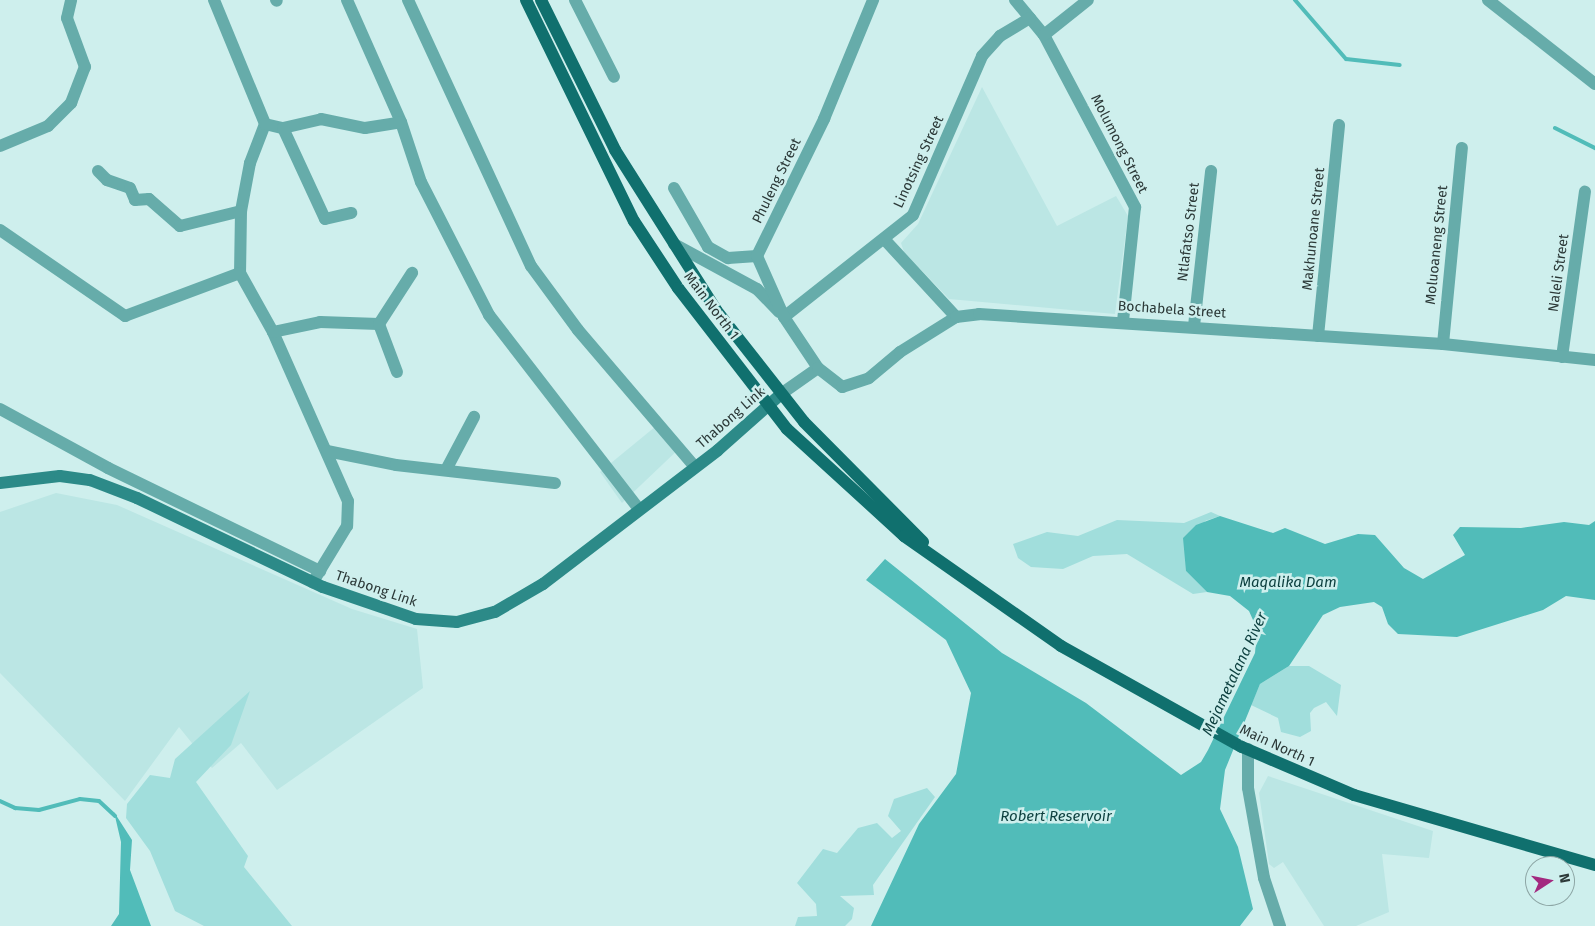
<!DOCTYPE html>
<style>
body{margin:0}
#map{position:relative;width:1595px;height:926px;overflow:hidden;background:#ceefed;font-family:"Fira Sans",sans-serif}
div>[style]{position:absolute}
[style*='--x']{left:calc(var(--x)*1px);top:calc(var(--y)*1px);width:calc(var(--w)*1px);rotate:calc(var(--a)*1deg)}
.built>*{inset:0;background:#bbe6e4}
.green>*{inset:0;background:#a1dedc}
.water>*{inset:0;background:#51bcb9}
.stream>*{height:4px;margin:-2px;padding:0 2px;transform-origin:2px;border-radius:2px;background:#51bcb9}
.minor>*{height:12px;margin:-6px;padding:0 6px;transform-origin:6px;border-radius:6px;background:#66acaa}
.secondary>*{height:12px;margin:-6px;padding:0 6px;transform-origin:6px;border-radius:6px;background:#2c8a88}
.primary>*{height:12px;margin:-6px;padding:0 6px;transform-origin:6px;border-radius:6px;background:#10706e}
span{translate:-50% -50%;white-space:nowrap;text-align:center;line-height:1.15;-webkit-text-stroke:5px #ceefed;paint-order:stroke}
.street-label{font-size:14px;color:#2c3938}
.water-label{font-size:15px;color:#0c3f3e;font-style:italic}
.north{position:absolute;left:1525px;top:856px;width:50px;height:50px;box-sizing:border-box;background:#ceefed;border:1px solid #8da6a5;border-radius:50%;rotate:79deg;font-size:14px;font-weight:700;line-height:20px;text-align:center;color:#2c3938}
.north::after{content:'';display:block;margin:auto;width:18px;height:22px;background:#a3297f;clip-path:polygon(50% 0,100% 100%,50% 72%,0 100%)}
</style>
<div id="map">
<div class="built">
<div style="clip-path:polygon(982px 87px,1057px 226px,1116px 196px,1128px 216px,1115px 314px,949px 299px,904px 252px,901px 243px,918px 224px)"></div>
<div style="clip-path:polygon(661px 422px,683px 445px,622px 503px,600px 472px)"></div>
<div style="clip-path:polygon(56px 493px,117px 505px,352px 609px,417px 629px,423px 688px,277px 790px,241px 743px,212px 768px,179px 727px,125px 801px,0 673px,0 512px)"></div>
<div style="clip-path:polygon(1268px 776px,1433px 831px,1429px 858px,1382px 854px,1389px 912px,1356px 926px,1324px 926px,1283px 862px,1274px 868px,1269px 864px,1259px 793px)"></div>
</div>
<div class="green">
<div style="clip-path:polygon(1211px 512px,1220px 516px,1205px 521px,1186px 571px,1207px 592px,1193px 594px,1127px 554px,1093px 556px,1063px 569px,1031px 567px,1018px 558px,1013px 544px,1047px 532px,1078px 536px,1117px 520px,1184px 523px)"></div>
<div style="clip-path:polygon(1289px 666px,1309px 666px,1341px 685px,1337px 716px,1326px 702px,1314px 708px,1310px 713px,1311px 731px,1300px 737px,1281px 732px,1278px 718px,1251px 705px,1260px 684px)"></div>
<div style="clip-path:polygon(250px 691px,231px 745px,196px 782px,248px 856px,244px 867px,292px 926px,204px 926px,175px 911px,150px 851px,126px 818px,127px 804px,150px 775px,170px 778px,175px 759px)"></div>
<div style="clip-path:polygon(927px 788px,935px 797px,873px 885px,874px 895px,840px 896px,854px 908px,852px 919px,845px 926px,795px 926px,798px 917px,817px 916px,816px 904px,797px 883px,823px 849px,837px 853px,858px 828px,877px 823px,892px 838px,901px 831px,888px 816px,894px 799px)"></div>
</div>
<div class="water">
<div style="clip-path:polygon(1220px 516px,1273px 533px,1285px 528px,1325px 544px,1358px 534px,1375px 535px,1404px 568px,1423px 579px,1465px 555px,1453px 535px,1460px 527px,1521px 528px,1564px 522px,1589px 525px,1595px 521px,1595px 600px,1566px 596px,1543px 610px,1457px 637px,1398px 634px,1388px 624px,1382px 607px,1374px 602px,1340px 607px,1323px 615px,1289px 666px,1260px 684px,1225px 770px,1220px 809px,1238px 847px,1253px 909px,1240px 926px,871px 926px,919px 824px,956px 774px,971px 693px,946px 640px,866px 580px,885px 559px,1002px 653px,1086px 703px,1181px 775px,1201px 762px,1208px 750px,1255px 653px,1257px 629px,1249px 611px,1230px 596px,1207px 592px,1186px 571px,1183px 538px,1196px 525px)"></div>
<div style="clip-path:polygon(114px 812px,132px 840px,130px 870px,151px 926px,111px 926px,119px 914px,121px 842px)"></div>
</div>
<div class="stream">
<div style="--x:1295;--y:0;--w:78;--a:49.2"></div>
<div style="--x:1346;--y:59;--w:54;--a:6.3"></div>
<div style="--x:1555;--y:128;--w:45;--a:26.6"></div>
<div style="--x:0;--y:801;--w:17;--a:25"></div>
<div style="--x:15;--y:808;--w:24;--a:5"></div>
<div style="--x:39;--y:810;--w:42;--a:-15"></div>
<div style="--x:80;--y:799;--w:19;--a:6"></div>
<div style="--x:99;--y:801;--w:22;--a:43"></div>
</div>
<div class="minor">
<div style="--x:214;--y:0;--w:134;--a:67.6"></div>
<div style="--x:265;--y:124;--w:42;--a:111"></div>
<div style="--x:250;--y:163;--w:49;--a:100.6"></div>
<div style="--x:241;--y:211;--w:62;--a:90.9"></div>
<div style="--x:240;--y:273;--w:68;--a:60.8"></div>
<div style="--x:273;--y:332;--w:185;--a:66.1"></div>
<div style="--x:348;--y:501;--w:25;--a:92"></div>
<div style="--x:347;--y:526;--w:66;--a:121.3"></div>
<div style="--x:276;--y:0;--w:1;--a:45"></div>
<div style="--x:347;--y:0;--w:133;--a:66.1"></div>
<div style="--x:401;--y:122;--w:63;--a:71.6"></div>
<div style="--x:421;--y:182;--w:149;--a:62.9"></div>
<div style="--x:489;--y:315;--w:245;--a:52.3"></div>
<div style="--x:408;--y:0;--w:293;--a:65.2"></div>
<div style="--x:531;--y:266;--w:79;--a:53.7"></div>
<div style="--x:578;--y:330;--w:180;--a:49.5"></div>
<div style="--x:575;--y:0;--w:86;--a:63.1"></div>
<div style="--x:1015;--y:0;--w:45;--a:50.4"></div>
<div style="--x:1044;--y:35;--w:195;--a:62.1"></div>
<div style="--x:1135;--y:207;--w:115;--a:96"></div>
<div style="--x:1488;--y:0;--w:136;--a:38.1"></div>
<div style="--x:1044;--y:35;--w:56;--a:-38.5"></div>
<div style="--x:265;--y:124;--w:18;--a:13"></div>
<div style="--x:283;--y:128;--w:39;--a:-13"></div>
<div style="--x:321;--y:119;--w:45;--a:11.6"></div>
<div style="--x:365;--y:128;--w:36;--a:-9"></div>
<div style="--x:283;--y:128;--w:100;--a:65.2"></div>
<div style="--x:325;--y:219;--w:27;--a:-13"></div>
<div style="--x:0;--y:146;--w:52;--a:-22.6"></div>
<div style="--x:48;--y:126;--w:33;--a:-45"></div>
<div style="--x:71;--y:103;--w:39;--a:-69"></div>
<div style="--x:85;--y:67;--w:52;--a:-110.2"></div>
<div style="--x:67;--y:18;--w:18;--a:-77"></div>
<div style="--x:98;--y:171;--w:13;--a:45"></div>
<div style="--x:107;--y:180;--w:24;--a:19"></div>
<div style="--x:130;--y:188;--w:13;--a:67"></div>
<div style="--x:135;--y:200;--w:14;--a:-4"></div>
<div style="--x:149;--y:199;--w:41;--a:41.1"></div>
<div style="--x:180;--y:226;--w:63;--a:-13.8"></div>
<div style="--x:674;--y:188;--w:68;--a:60"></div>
<div style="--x:708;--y:247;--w:23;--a:29"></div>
<div style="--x:728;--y:258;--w:29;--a:-4"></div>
<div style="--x:0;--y:230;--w:152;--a:34.5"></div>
<div style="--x:125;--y:316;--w:123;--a:-20.5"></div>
<div style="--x:885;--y:240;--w:105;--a:47.3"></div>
<div style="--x:674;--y:244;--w:94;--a:28.5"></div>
<div style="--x:757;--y:289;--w:32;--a:46"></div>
<div style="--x:784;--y:317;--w:164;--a:-38.3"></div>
<div style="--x:913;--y:215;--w:173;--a:-66.5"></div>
<div style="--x:982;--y:56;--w:27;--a:-48"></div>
<div style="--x:1000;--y:36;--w:35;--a:-31"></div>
<div style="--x:1194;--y:326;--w:156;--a:-83.7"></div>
<div style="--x:273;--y:332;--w:48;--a:-12"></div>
<div style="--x:320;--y:322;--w:59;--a:1.9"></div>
<div style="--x:1318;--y:336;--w:212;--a:-84.3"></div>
<div style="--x:1443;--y:344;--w:197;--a:-84.5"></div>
<div style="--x:1562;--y:357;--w:167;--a:-82.1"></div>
<div style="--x:818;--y:368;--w:61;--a:-123.7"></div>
<div style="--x:784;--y:317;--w:67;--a:-113.9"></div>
<div style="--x:757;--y:256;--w:153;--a:-63.9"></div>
<div style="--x:824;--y:119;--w:129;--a:-67.6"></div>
<div style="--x:397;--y:372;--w:51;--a:-110.6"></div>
<div style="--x:379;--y:324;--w:61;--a:-57.1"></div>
<div style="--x:781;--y:394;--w:45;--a:-35.1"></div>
<div style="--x:818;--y:368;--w:31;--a:38"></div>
<div style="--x:842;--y:387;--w:28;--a:-18"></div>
<div style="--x:869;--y:378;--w:40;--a:-40"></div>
<div style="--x:900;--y:352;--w:66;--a:-32"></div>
<div style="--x:956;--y:317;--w:23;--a:-7"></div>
<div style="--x:979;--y:314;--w:465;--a:3.7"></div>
<div style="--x:1443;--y:344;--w:153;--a:6"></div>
<div style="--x:0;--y:409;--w:123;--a:28.6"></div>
<div style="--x:108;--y:468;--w:236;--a:25.9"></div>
<div style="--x:327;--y:451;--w:70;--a:11.5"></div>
<div style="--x:396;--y:465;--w:160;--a:6.5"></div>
<div style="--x:447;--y:468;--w:58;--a:-62.1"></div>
<div style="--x:1248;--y:749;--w:39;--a:90"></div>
<div style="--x:1248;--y:788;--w:91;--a:79.9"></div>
<div style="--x:1264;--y:878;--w:51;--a:71.6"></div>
</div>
<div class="secondary">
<div style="--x:0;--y:483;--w:60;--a:-6.7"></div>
<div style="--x:60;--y:476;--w:30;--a:8"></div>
<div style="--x:90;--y:480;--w:50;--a:21"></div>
<div style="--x:137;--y:498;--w:206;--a:25.6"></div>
<div style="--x:323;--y:587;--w:98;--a:19"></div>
<div style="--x:416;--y:619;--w:41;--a:4.2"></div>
<div style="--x:457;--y:622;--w:39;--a:-15"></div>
<div style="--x:495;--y:612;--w:56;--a:-30.3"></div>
<div style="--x:543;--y:584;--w:220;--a:-37.4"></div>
<div style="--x:718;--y:450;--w:84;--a:-41.6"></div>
</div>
<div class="primary">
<div style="--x:526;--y:0;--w:246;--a:64"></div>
<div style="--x:634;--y:221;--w:80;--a:56.7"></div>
<div style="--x:678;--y:288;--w:178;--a:52.3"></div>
<div style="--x:787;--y:429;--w:159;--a:42.4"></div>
<div style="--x:904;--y:536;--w:192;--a:35"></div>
<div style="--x:1061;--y:646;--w:207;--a:29.2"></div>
<div style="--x:1242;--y:747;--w:122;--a:23.2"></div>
<div style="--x:1354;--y:795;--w:251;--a:16.2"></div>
<div style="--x:541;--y:0;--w:167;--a:63.7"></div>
<div style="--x:615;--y:150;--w:189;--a:57.7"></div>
<div style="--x:716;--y:310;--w:142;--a:51.8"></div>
<div style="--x:804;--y:422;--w:169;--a:45.2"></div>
</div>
<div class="street-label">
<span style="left:1119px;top:144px;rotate:63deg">Molumong Street</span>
<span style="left:919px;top:162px;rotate:-65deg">Linotsing Street</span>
<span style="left:777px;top:181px;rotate:-64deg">Phuleng Street</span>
<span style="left:1314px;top:229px;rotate:-84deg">Makhunoane Street</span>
<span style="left:1189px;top:232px;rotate:-83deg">Ntlafatso Street</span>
<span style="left:1437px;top:245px;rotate:-84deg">Moluoaneng Street</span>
<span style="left:1559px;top:273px;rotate:-82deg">Naleli Street</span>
<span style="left:711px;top:306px;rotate:53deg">Main North 1</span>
<span style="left:1172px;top:310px;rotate:4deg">Bochabela Street</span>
<span style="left:731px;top:418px;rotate:-41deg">Thabong Link</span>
<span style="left:376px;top:589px;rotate:19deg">Thabong Link</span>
<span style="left:1277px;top:746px;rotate:25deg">Main North 1</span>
</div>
<div class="water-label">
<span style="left:1288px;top:583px">Maqalika Dam</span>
<span style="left:1235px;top:674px;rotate:-65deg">Mejametalana River</span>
<span style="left:1056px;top:817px">Robert Reservoir</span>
</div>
<div class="north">N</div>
</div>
